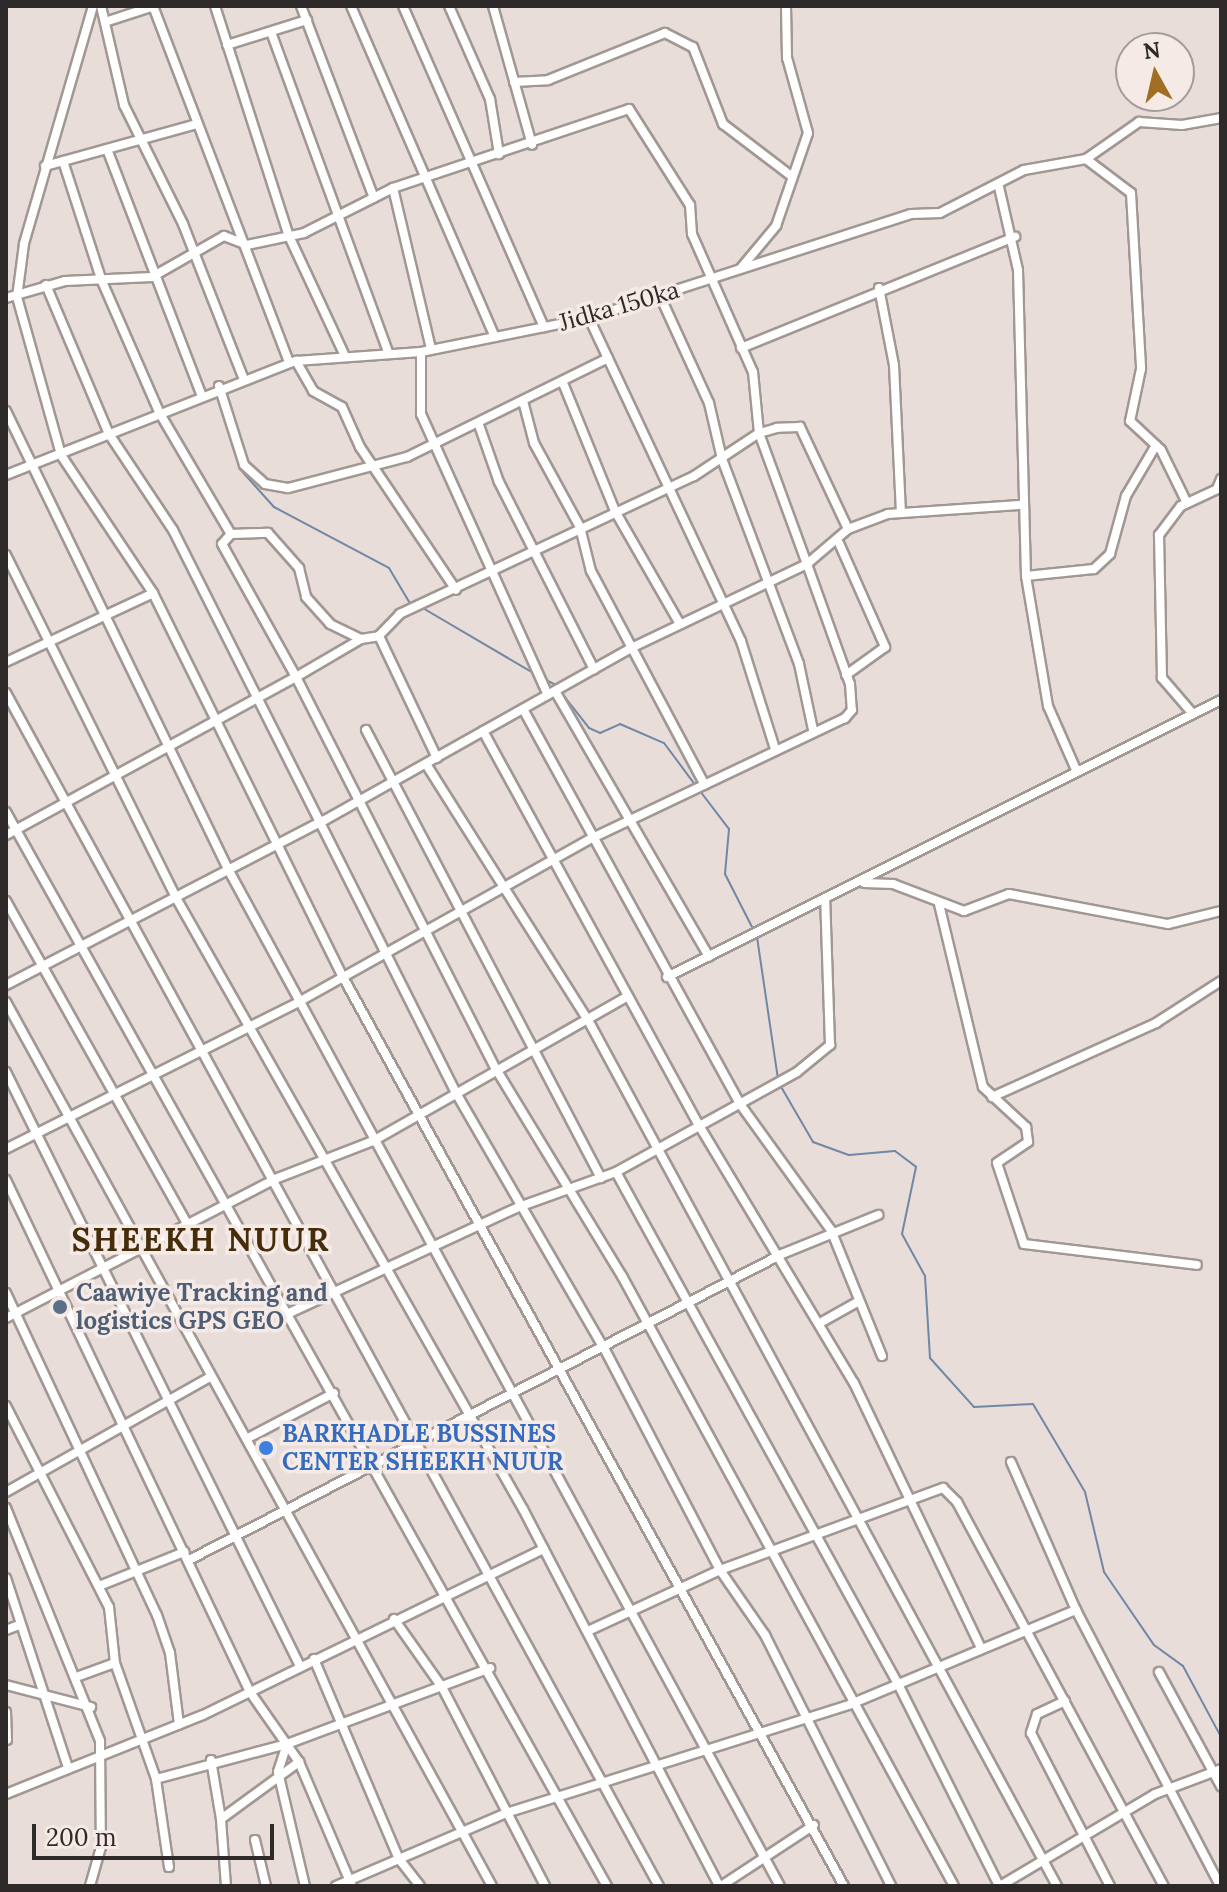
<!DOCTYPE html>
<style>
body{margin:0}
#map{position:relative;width:1227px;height:1892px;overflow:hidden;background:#e8ddd9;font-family:Lora,serif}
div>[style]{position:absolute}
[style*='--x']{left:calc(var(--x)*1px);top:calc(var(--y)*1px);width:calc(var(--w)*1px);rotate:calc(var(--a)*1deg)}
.stream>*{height:2px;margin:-1px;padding:0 1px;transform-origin:1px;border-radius:1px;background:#7187a5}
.roads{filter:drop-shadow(2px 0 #a19793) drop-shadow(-2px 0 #a19793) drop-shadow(0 2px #a19793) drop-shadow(0 -2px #a19793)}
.minor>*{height:8px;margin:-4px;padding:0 4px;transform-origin:4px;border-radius:4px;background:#fff}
.dots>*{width:22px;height:22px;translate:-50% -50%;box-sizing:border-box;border:4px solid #f5eae6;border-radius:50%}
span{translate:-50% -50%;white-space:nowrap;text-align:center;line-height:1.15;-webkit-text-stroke:7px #f5eae6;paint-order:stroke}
.street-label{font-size:24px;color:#2e2a29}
.service-label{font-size:24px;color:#4e5e75;font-weight:700}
.left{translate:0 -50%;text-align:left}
.shop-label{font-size:24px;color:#366cbe;font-weight:700}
.district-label{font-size:32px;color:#452d09;font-weight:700;letter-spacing:2px}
.frame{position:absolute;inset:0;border:8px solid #2e2a29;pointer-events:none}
.north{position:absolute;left:1115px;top:32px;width:80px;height:80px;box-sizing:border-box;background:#f5eae6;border:2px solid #a59d9a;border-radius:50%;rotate:352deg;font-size:22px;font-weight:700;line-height:32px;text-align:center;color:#2e2a29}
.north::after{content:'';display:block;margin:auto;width:28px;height:36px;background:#a06e24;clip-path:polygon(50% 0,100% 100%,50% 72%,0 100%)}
.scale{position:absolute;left:32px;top:1824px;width:242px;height:36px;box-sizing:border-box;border:4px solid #2e2a29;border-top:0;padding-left:10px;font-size:24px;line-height:28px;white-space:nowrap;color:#2e2a29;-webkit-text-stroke:6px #f5eae6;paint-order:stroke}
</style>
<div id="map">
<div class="stream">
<div style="--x:240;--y:469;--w:51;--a:48.2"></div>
<div style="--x:274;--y:507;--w:130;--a:27.9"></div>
<div style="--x:389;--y:568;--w:43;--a:59.3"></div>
<div style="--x:421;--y:607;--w:132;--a:30.4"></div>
<div style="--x:544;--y:679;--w:13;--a:27"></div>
<div style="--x:560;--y:691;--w:47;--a:51.9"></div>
<div style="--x:589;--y:728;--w:12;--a:24"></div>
<div style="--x:600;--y:733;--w:22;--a:-24"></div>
<div style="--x:620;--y:724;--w:48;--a:23.4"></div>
<div style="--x:664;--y:743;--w:54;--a:53.3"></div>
<div style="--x:700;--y:791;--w:48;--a:52.7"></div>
<div style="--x:729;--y:829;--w:45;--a:95.1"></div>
<div style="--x:725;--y:874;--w:64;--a:63"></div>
<div style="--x:757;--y:937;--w:144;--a:81.6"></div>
<div style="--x:780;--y:1085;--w:66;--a:59.9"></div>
<div style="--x:813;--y:1142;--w:38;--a:20"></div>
<div style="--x:849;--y:1155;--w:46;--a:-5"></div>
<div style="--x:895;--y:1151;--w:26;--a:37"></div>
<div style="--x:916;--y:1167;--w:68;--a:101.8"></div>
<div style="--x:902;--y:1234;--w:48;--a:61.3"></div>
<div style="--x:925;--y:1276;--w:82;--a:86.5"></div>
<div style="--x:930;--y:1358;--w:66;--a:48.1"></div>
<div style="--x:974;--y:1407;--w:59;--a:-2.9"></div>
<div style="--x:1033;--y:1404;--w:102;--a:59.4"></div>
<div style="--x:1085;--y:1492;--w:82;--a:76.6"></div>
<div style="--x:1104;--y:1572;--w:88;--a:55.6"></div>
<div style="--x:1154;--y:1645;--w:36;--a:36"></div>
<div style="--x:1183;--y:1666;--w:81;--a:61.8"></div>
</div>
<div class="roads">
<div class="minor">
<div style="--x:93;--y:6;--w:248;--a:106.2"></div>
<div style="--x:24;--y:244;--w:53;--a:97.5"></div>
<div style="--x:17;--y:297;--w:164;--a:74.4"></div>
<div style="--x:61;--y:455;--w:166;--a:56.3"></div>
<div style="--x:153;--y:593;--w:428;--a:63.7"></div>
<div style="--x:343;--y:977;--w:1038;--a:61.14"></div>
<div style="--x:101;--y:6;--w:102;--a:76.9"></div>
<div style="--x:124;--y:105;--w:133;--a:63.6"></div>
<div style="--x:183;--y:224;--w:164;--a:68.6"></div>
<div style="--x:153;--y:6;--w:382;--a:69.1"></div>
<div style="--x:215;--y:6;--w:242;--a:72.2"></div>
<div style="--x:289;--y:236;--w:130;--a:65"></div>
<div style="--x:301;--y:6;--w:205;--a:69.2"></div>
<div style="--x:351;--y:6;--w:361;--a:66.5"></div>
<div style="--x:403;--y:6;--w:351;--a:66.3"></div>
<div style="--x:449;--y:6;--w:102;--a:66.2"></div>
<div style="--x:490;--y:99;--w:56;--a:80.7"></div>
<div style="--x:493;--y:6;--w:144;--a:74.3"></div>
<div style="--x:105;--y:22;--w:52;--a:-18.1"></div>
<div style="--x:271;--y:32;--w:340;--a:69.9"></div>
<div style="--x:227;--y:45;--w:84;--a:-17.4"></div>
<div style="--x:514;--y:82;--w:34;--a:-3"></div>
<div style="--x:548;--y:80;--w:126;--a:-21.9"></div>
<div style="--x:665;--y:33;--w:31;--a:27"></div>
<div style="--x:693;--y:47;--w:83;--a:68.7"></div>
<div style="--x:723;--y:124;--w:84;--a:37.3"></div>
<div style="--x:107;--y:149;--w:262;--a:69"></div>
<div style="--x:1086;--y:159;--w:56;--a:37.1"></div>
<div style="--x:1131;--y:193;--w:176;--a:86.7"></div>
<div style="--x:1141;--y:369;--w:53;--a:101.9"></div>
<div style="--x:1130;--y:421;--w:42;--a:43.1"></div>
<div style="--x:1161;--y:450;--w:59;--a:63.9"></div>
<div style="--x:63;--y:161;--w:124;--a:72.1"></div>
<div style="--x:101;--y:279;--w:145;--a:66.4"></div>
<div style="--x:159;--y:412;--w:142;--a:59.5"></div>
<div style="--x:231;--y:534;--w:13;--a:132"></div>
<div style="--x:222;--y:544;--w:152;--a:60.9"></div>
<div style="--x:296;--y:677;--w:75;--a:-30.3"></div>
<div style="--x:361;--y:639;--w:18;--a:-9"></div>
<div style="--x:45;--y:166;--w:154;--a:-15.5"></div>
<div style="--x:999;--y:187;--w:85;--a:77.1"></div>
<div style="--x:1018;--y:270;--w:306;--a:88.5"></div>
<div style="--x:1026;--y:576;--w:132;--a:80.4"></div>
<div style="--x:1048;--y:706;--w:72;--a:66.3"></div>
<div style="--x:393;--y:188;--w:165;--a:76.7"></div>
<div style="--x:741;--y:268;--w:55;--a:-50.2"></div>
<div style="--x:776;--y:226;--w:98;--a:-71"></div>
<div style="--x:808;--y:133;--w:78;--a:-105.6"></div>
<div style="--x:787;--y:58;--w:52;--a:-91.1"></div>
<div style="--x:46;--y:285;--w:162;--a:67.1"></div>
<div style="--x:109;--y:434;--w:115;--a:56.3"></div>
<div style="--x:173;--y:530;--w:630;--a:63.31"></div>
<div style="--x:456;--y:1093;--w:295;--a:59.9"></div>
<div style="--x:604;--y:1348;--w:250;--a:62.4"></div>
<div style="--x:720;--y:1570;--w:79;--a:55.3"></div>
<div style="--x:765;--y:1635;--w:281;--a:63.3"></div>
<div style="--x:879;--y:288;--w:78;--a:79"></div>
<div style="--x:894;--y:365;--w:148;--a:87.3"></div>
<div style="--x:660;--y:296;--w:118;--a:65.4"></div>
<div style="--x:709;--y:403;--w:57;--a:76.9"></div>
<div style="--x:722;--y:459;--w:219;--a:69.4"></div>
<div style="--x:799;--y:664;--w:67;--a:78"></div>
<div style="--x:6;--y:298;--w:61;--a:-16.1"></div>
<div style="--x:65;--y:281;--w:87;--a:-2.6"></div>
<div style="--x:152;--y:277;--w:83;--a:-29.7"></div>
<div style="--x:224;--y:236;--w:25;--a:21"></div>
<div style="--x:247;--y:245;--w:58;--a:-11.9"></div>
<div style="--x:304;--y:233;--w:100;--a:-26.8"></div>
<div style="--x:393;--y:188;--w:249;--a:-18.5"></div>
<div style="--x:629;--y:109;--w:114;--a:57.6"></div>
<div style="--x:690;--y:205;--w:29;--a:86"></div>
<div style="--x:692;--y:234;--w:151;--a:66.2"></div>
<div style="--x:753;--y:372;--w:61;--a:84.4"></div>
<div style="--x:759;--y:433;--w:140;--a:69.9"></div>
<div style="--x:807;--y:564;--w:54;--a:-40.5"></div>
<div style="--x:848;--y:529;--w:113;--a:-115.2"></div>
<div style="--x:800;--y:427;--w:23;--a:178"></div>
<div style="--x:777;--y:428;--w:19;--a:164"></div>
<div style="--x:759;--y:433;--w:78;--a:146.5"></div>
<div style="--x:694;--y:476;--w:325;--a:154.9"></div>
<div style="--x:400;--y:614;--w:30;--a:134"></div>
<div style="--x:379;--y:636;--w:135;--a:64.6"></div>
<div style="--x:589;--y:318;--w:357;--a:64.8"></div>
<div style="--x:741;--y:641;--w:113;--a:72.5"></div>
<div style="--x:741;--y:348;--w:296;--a:-22.1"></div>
<div style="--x:421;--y:352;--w:62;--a:90"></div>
<div style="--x:421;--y:414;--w:308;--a:65.7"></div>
<div style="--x:296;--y:361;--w:34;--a:60"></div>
<div style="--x:313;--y:391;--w:33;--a:29"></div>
<div style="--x:342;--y:407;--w:44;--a:65.8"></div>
<div style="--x:360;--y:447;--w:172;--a:56.1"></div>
<div style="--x:563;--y:383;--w:138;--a:67.9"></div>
<div style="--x:615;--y:511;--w:130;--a:60.1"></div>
<div style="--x:219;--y:386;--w:83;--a:72.4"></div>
<div style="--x:244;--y:465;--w:28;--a:42"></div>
<div style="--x:265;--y:484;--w:23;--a:10"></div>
<div style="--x:288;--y:488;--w:123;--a:-14.6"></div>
<div style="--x:407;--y:457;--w:224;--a:-26.2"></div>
<div style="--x:523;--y:401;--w:43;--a:75.3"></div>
<div style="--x:534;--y:443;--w:96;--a:61.3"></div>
<div style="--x:580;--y:527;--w:45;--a:76"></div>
<div style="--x:591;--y:571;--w:242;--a:62"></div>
<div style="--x:6;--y:411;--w:509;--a:64.14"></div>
<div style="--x:228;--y:869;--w:1157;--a:61.51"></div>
<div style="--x:479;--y:425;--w:60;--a:70.7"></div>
<div style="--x:499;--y:482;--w:210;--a:63.1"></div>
<div style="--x:6;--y:475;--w:312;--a:-21.5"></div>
<div style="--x:296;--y:361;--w:125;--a:-4.1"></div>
<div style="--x:421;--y:352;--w:171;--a:-11.4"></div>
<div style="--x:589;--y:318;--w:338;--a:-17.9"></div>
<div style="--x:911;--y:214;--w:29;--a:-2"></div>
<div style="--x:940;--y:213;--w:94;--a:-27.1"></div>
<div style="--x:1024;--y:170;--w:63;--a:-10.1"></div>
<div style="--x:1086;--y:159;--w:65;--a:-34.9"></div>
<div style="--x:1139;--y:122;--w:43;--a:4"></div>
<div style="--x:1182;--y:125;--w:40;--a:-10"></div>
<div style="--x:848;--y:529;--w:43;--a:-20.6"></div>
<div style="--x:888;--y:514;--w:131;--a:-3.9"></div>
<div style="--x:231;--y:534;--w:37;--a:-2"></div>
<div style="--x:268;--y:533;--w:47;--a:48.5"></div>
<div style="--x:299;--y:568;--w:30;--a:76"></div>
<div style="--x:306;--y:597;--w:36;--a:48"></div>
<div style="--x:330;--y:624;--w:34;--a:26"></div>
<div style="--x:839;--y:543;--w:114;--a:66.1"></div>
<div style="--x:885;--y:647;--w:48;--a:144.3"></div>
<div style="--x:6;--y:555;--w:381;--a:63.6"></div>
<div style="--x:175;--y:896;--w:705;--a:60.42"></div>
<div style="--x:523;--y:1509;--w:425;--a:62.5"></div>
<div style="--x:1026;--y:576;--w:68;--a:-5.9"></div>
<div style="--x:1094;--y:569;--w:22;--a:-43"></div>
<div style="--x:1110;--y:554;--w:60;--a:-74.6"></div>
<div style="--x:1126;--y:496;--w:59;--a:-59.5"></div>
<div style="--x:6;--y:662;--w:162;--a:-25.1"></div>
<div style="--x:555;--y:691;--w:307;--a:59.9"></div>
<div style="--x:6;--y:693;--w:1360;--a:61.31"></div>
<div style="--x:523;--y:709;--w:451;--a:61.2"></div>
<div style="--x:740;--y:1104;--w:155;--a:54.2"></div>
<div style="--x:831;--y:1230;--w:136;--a:68"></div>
<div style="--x:1193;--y:714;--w:48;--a:-130.7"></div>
<div style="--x:1162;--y:678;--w:143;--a:-91.2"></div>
<div style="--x:1159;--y:535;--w:36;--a:-53"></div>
<div style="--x:1181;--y:506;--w:40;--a:-25"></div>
<div style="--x:1217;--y:489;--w:11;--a:-68"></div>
<div style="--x:366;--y:730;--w:506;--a:62.32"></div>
<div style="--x:483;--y:731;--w:452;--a:61.3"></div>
<div style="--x:700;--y:1127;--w:299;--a:59"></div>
<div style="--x:854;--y:1383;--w:294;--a:64.4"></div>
<div style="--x:426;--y:764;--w:303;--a:57.7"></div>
<div style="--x:588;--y:1020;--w:985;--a:61.56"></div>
<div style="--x:6;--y:812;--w:1231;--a:60.77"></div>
<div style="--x:6;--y:835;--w:330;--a:-28.6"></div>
<div style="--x:296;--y:677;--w:440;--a:63"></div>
<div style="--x:496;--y:1069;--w:242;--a:58.7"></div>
<div style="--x:622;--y:1276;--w:694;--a:61.44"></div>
<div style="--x:864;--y:883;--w:29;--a:2"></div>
<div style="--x:893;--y:884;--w:76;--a:20.8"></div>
<div style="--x:964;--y:911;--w:48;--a:-20.7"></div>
<div style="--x:1009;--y:894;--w:162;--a:10.7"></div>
<div style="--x:1168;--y:924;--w:55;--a:-13.8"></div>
<div style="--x:6;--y:901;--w:372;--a:60.7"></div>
<div style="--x:939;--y:904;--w:188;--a:76.5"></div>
<div style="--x:983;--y:1087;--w:59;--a:42.9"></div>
<div style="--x:1026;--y:1127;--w:15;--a:82"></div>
<div style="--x:1028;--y:1142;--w:37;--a:146"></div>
<div style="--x:997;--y:1163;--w:85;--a:71.6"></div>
<div style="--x:1024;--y:1244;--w:174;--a:6.9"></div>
<div style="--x:667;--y:977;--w:619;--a:-26.57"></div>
<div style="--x:6;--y:985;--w:357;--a:-27.4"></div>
<div style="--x:323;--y:821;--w:351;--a:-29.3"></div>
<div style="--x:629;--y:649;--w:197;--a:-25.5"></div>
<div style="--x:807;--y:564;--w:127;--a:70.3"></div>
<div style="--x:850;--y:684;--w:26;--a:86"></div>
<div style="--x:852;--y:710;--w:11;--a:131"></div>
<div style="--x:845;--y:718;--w:280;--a:154.6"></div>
<div style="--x:592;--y:838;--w:336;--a:150.8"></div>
<div style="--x:299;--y:1002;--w:328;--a:153.4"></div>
<div style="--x:6;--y:1002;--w:1009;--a:61.2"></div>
<div style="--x:6;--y:1072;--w:663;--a:63.67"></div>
<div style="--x:992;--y:1097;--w:180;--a:-24.3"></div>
<div style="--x:1156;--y:1023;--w:77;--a:-32.9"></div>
<div style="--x:616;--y:1172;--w:585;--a:61.15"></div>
<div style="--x:898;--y:1684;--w:226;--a:63.4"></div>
<div style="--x:6;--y:1180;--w:567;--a:64.52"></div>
<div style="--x:250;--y:1692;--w:85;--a:55"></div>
<div style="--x:299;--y:1762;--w:135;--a:66.9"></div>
<div style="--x:6;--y:1293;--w:356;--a:64.9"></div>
<div style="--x:157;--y:1615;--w:40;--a:71.1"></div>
<div style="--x:170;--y:1653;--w:72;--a:82.8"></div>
<div style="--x:287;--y:1314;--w:255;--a:-24.8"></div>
<div style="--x:519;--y:1207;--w:103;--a:-19.8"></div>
<div style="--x:616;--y:1172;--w:207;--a:-28.9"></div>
<div style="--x:797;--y:1072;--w:43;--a:-39.3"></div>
<div style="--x:830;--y:1045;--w:147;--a:-91.9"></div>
<div style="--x:6;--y:1318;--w:303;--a:-27.3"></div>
<div style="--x:275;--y:1179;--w:105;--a:-21.2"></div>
<div style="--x:373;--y:1141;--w:293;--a:-29.6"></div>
<div style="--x:820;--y:1323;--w:45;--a:-29.4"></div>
<div style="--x:6;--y:1406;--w:226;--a:62.9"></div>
<div style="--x:109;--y:1607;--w:56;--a:83.9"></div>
<div style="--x:115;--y:1663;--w:123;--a:70.5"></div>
<div style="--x:156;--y:1779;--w:136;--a:-15"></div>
<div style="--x:287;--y:1744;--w:217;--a:-20.5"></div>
<div style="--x:248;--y:1438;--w:97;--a:-27.6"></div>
<div style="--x:1011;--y:1462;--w:162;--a:66.3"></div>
<div style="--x:6;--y:1492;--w:234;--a:-29.4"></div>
<div style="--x:6;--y:1508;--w:251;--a:68"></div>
<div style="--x:100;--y:1741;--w:106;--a:89.5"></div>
<div style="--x:101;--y:1847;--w:41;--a:105.8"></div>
<div style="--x:189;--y:1560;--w:667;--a:-27.29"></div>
<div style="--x:782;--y:1254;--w:104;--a:-22.1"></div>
<div style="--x:6;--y:1578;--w:200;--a:71.9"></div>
<div style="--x:99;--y:1586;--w:92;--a:-21.8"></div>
<div style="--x:394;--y:1619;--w:83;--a:54.8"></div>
<div style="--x:442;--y:1687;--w:224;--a:62.6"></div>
<div style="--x:6;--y:1630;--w:14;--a:-21"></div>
<div style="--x:588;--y:1631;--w:145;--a:-24.8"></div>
<div style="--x:720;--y:1570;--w:238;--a:-20.2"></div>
<div style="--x:943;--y:1488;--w:20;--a:45"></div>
<div style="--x:957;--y:1502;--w:436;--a:61.7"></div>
<div style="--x:314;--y:1659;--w:217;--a:67"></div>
<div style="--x:399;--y:1859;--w:34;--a:52"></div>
<div style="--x:1159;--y:1672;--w:130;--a:61.5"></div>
<div style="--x:79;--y:1676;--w:38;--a:-20"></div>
<div style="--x:6;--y:1685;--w:88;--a:14.5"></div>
<div style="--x:1065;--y:1701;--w:31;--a:155"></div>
<div style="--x:1037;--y:1714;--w:20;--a:108"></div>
<div style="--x:1031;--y:1733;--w:172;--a:62.7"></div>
<div style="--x:6;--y:1712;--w:28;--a:88"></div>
<div style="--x:287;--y:1744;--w:29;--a:108"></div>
<div style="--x:278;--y:1772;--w:117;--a:76.7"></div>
<div style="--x:211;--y:1760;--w:60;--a:80.4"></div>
<div style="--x:156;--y:1779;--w:89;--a:81.6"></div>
<div style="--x:6;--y:1794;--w:212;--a:-21.9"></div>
<div style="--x:203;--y:1715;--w:379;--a:-26"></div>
<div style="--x:255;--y:1840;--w:47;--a:76.6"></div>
<div style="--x:226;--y:1886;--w:67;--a:-94.3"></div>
<div style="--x:221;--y:1819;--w:97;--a:-36.2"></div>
<div style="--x:336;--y:1886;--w:185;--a:-23.2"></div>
<div style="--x:506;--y:1813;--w:362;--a:-17.5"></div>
<div style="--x:851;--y:1704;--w:244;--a:-22.7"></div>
<div style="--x:1076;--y:1610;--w:311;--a:62.4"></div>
<div style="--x:721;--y:1886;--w:111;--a:-33.3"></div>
<div style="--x:1000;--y:1886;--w:180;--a:-30.7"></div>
<div style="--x:1155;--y:1794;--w:71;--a:-20.7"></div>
</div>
</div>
<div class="dots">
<div style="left:60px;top:1307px;background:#5c6f8a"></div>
<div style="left:266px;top:1448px;background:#3f7fe0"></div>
</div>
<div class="street-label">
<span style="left:619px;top:306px;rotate:-16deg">Jidka 150ka</span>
</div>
<div class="service-label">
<span class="left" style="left:76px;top:1307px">Caawiye Tracking and<br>logistics GPS GEO</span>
</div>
<div class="shop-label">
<span class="left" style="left:282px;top:1448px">BARKHADLE BUSSINES<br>CENTER SHEEKH NUUR</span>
</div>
<div class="district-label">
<span style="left:201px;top:1240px">SHEEKH NUUR</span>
</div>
<div class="frame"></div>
<div class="north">N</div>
<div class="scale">200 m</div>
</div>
